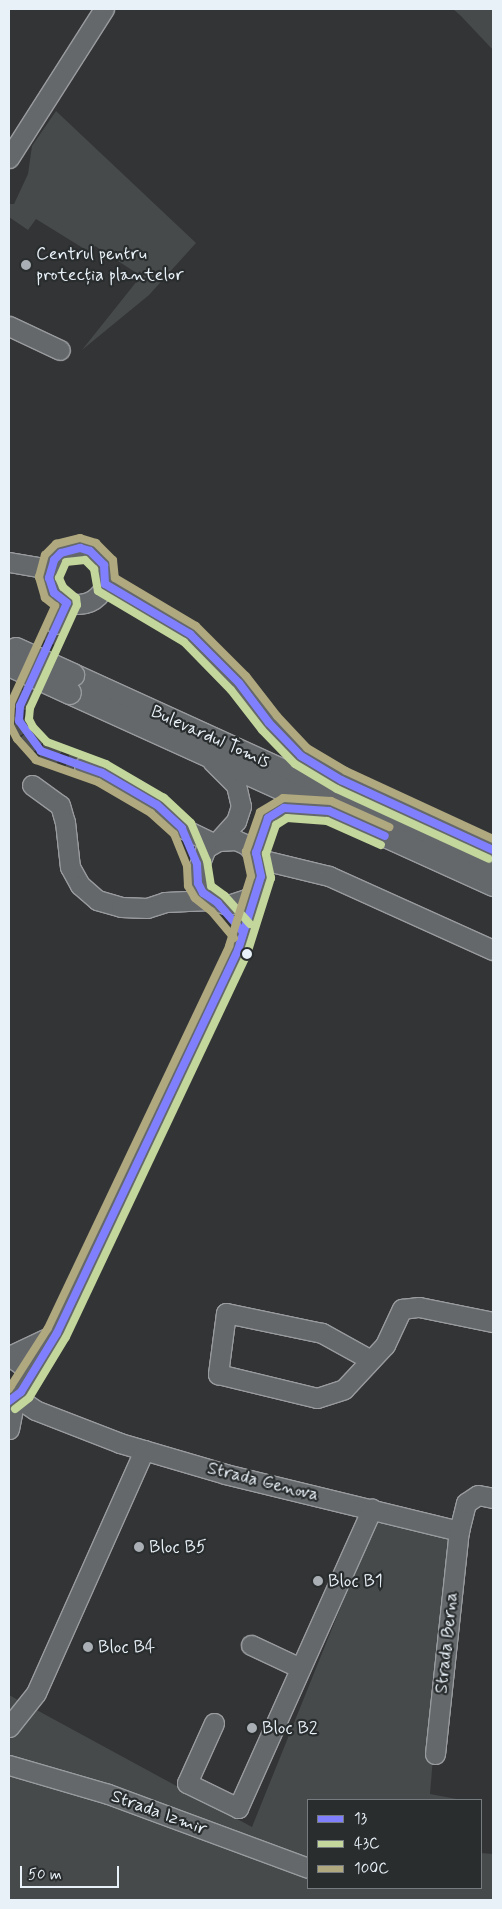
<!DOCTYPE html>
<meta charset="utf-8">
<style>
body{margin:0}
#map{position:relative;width:502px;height:1909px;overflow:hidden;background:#333435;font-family:Mynerve,sans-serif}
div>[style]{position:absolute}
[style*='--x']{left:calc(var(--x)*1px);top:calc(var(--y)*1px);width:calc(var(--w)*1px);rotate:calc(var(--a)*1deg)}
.green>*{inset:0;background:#464a4b}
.minor-tunnel>*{height:19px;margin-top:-9.5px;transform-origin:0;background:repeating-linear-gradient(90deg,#4e5052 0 19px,transparent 0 28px)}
.roads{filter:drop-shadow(1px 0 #999b9e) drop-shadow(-1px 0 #999b9e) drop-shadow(0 1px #999b9e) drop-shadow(0 -1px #999b9e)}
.minor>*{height:19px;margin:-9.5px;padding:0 9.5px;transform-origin:9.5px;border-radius:9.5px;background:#64686b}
.minor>.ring{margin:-9.5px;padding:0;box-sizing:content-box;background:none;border:19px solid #64686b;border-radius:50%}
.major>*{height:22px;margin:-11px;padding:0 11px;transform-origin:11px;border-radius:11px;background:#64686b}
.bridges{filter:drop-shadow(1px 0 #999b9e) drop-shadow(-1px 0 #999b9e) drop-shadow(0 1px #999b9e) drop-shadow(0 -1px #999b9e)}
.major-bridge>*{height:22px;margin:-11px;padding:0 11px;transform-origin:11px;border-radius:11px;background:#64686b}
.bus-1>*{height:8px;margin:-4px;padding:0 4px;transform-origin:4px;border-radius:4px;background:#8080ff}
.bus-2>*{height:8px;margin:-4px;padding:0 4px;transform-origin:4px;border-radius:4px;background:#c3d69b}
.bus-3>*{height:8px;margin:-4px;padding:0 4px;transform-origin:4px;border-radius:4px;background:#b0a87e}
.dots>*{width:14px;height:14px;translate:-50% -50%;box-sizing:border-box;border:2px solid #2a2d2e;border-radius:50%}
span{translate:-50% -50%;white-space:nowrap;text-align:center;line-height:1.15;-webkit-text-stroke:4.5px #2a2d2e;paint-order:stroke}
.poi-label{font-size:18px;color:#e8f1f8}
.left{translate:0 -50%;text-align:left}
.street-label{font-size:18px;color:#e8f1f8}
.frame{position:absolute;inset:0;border:10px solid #e8f1f8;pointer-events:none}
.legend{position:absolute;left:307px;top:1799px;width:175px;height:90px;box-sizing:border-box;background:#2a2d2e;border:1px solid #767b7f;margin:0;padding:6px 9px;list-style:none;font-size:15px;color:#e8f1f8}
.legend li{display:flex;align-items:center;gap:10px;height:25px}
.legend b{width:25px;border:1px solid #767b7f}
.scale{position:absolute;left:20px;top:1866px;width:99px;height:22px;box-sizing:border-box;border:2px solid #e8f1f8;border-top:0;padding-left:6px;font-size:15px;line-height:18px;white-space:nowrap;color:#e8f1f8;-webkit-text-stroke:4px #2a2d2e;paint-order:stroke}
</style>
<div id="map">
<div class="green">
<div style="clip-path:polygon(453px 9px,493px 9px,493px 50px,461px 16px)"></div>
<div style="clip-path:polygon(56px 111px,196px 243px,149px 295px,82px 350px,141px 276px,95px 246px,91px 253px,36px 219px,28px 230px,9px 217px,9px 204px,14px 204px,28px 174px,32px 146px)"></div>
<div style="clip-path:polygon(379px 1512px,452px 1531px,430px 1794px,462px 1800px,308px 1800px,308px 1888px,481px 1888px,481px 1853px,493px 1854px,493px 1900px,9px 1900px,9px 1695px,252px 1827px)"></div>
</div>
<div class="minor-tunnel">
<div style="--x:56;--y:624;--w:72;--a:114.4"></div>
<div style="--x:26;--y:690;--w:32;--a:103"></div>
<div style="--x:19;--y:721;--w:13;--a:63"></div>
<div style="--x:25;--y:733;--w:24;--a:48"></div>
<div style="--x:41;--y:751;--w:46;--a:19.2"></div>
</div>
<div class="roads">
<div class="minor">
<div style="--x:9;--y:158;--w:177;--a:-57.5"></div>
<div style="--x:9;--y:326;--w:56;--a:25.2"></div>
<div class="ring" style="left:50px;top:548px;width:37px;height:37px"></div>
<div style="--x:9;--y:562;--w:42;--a:9.7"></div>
<div style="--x:105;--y:584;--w:99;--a:30.5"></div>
<div style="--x:190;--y:634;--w:69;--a:45"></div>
<div style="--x:239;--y:683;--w:50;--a:53.1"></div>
<div style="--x:269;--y:723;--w:46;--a:45.9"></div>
<div style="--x:301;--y:756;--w:47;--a:31"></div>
<div style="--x:341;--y:780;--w:167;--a:24.7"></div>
<div style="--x:56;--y:624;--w:24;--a:-62"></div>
<div style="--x:212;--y:761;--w:34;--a:45"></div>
<div style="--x:236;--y:785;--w:22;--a:77"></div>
<div style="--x:241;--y:806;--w:16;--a:108"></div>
<div style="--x:236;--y:821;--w:27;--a:132"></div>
<div style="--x:84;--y:766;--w:43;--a:23.6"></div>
<div style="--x:123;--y:783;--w:40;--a:32.9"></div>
<div style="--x:157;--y:805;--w:34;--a:43"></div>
<div style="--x:182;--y:828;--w:34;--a:26"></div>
<div style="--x:32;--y:785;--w:34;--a:36"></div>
<div style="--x:60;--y:805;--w:18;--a:74"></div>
<div style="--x:65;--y:822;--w:45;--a:83.7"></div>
<div style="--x:70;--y:867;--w:21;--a:61"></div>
<div style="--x:80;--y:885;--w:23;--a:41"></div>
<div style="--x:97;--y:900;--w:25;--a:16"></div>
<div style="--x:121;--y:907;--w:26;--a:2"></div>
<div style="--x:147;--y:908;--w:19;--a:-18"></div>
<div style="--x:165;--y:902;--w:46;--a:-2.5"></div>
<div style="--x:256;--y:853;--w:27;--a:-75"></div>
<div style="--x:263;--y:827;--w:19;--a:-51"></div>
<div style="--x:275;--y:812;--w:19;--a:-12"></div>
<div style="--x:294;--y:808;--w:27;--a:4"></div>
<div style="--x:259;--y:859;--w:72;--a:13.7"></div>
<div style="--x:329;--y:876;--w:180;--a:24.3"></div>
<div style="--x:9;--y:1356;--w:16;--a:35"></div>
<div style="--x:22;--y:1365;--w:8;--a:67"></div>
<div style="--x:25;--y:1372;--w:15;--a:94"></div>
<div style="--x:9;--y:1356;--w:52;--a:-25.1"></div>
<div style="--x:369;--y:1359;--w:54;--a:-151"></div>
<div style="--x:322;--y:1333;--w:98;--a:-168.2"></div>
<div style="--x:226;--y:1313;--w:62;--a:97.5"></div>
<div style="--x:218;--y:1374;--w:102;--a:13.6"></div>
<div style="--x:317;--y:1398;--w:28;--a:-18"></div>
<div style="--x:344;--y:1389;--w:60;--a:-47"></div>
<div style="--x:385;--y:1345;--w:40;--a:-65"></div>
<div style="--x:402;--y:1309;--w:17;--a:-7"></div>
<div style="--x:419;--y:1307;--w:76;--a:11.5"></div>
<div style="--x:26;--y:1380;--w:56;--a:-56.6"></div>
<div style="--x:57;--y:1333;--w:424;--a:-64.7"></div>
<div style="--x:238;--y:950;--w:77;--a:-72.7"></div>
<div style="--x:261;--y:876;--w:17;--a:-97"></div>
<div style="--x:259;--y:859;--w:18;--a:-131"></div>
<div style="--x:247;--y:845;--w:12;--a:-156"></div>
<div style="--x:236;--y:840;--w:18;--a:177"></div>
<div style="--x:218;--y:841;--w:14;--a:150"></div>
<div style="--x:206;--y:848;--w:27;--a:112"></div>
<div style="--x:196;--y:873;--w:21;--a:71"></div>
<div style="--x:203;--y:893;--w:11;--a:41"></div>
<div style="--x:211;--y:900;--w:18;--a:16"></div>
<div style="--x:228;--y:905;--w:20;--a:-18"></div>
<div style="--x:247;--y:899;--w:9;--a:-41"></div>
<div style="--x:16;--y:1397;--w:23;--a:34"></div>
<div style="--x:35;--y:1410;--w:91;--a:21.2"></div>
<div style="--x:120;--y:1443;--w:109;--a:16.4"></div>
<div style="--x:225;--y:1474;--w:241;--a:13.7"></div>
<div style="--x:9;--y:1429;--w:32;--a:-79"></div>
<div style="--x:251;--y:1645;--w:54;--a:25.1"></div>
<div style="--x:214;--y:1723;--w:66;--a:114.2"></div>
<div style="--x:187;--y:1783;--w:57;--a:26.1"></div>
<div style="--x:238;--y:1808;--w:328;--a:-65.9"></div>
<div style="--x:9;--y:1727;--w:43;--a:-51.5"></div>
<div style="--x:36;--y:1693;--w:266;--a:-66"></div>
<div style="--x:435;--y:1754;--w:224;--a:-83.9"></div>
<div style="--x:459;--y:1531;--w:29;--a:-76"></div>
<div style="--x:466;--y:1503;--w:14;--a:-34"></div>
<div style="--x:478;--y:1495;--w:15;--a:11"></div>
<div style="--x:9;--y:1765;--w:103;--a:16.3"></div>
<div style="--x:108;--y:1794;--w:213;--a:20.3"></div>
</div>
<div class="major">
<div style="--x:73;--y:675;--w:461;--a:24.5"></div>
<div style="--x:70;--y:693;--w:465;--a:24.4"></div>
</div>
</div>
<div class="bridges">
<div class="major-bridge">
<div style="--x:16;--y:649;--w:63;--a:24.5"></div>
<div style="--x:9;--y:665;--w:67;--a:24.7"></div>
</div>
</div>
<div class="bus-1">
<div style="--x:242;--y:931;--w:37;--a:-131"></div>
<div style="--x:218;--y:903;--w:18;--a:-146"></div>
<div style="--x:203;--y:893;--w:11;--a:-117"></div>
<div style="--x:198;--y:883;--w:19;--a:-93"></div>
<div style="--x:197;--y:864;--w:39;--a:-113"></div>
<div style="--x:182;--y:828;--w:34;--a:-137"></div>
<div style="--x:157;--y:805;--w:64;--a:-149.8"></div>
<div style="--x:102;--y:773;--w:65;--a:-160.2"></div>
<div style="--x:41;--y:751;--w:37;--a:-126"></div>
<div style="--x:19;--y:721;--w:15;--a:-86"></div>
<div style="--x:20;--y:706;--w:113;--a:-65.5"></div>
<div style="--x:67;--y:603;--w:16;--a:-142"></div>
<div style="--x:54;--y:593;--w:16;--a:-108"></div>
<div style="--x:49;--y:578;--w:19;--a:-74"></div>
<div style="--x:54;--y:560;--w:10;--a:-45"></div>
<div style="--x:61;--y:553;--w:20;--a:-15"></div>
<div style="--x:80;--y:548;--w:10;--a:17"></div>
<div style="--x:90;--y:551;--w:20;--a:45"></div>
<div style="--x:104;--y:565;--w:19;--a:87"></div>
<div style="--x:105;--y:584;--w:99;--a:30.5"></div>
<div style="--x:190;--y:634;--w:69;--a:45"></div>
<div style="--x:239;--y:683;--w:50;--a:53.1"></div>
<div style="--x:269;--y:723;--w:46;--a:45.9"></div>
<div style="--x:301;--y:756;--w:47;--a:31"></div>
<div style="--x:341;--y:780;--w:167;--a:24.7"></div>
<div style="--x:9;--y:1401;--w:15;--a:-37"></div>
<div style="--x:21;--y:1392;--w:69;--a:-58.6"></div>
<div style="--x:57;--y:1333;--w:424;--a:-64.7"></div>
<div style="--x:238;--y:950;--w:77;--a:-72.7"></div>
<div style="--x:261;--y:876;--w:24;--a:-102"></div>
<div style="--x:256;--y:853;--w:37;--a:-71"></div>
<div style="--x:268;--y:818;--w:19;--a:-32"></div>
<div style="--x:284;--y:808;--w:45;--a:3.8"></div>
<div style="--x:329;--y:811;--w:61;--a:24.1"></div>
</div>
<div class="bus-2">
<div style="--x:250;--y:924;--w:38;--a:-132"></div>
<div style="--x:225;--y:896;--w:17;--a:-144"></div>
<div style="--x:211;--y:886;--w:25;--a:-99"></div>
<div style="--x:207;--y:861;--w:41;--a:-112.8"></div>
<div style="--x:191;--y:823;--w:37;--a:-137"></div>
<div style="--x:164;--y:798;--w:67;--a:-149.6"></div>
<div style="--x:106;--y:764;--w:63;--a:-159.6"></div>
<div style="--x:47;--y:742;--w:21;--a:-133"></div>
<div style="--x:33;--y:727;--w:9;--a:-117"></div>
<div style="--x:29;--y:719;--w:11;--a:-85"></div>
<div style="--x:30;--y:708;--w:113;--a:-65.5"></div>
<div style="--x:77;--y:605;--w:7;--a:-98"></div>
<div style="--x:76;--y:598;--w:17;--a:-140"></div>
<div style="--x:63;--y:587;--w:10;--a:-114"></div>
<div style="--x:59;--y:578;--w:17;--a:-66"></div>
<div style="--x:66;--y:562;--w:19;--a:-6"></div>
<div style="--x:85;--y:560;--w:13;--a:45"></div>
<div style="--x:94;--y:569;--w:22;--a:80"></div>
<div style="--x:98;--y:591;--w:100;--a:30.7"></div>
<div style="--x:184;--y:642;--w:67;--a:45.6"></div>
<div style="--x:231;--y:690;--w:51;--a:52.2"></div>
<div style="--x:262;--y:730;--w:47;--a:45.9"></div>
<div style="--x:295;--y:764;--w:49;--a:30.8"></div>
<div style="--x:337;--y:789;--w:167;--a:24.7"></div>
<div style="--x:15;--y:1409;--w:18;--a:-38"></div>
<div style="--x:29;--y:1398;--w:71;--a:-58.8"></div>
<div style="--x:66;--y:1337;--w:424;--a:-64.7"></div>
<div style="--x:247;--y:954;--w:80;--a:-72.5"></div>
<div style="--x:271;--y:878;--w:25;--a:-102"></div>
<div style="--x:266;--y:854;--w:31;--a:-71"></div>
<div style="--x:276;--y:825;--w:13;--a:-32"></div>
<div style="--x:287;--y:818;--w:40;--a:4.3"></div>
<div style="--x:327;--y:821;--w:59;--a:24"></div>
</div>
<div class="bus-3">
<div style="--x:234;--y:938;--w:35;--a:-130"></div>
<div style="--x:211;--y:911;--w:21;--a:-141"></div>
<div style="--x:195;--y:898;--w:14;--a:-120"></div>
<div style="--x:188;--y:886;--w:20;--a:-93"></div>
<div style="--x:187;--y:866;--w:35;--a:-112"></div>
<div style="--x:174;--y:834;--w:31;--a:-138"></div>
<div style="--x:151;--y:813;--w:61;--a:-149.7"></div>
<div style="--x:98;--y:782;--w:66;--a:-160.5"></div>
<div style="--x:36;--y:760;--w:28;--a:-132"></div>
<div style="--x:17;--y:739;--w:16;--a:-117"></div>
<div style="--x:10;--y:725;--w:22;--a:-87"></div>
<div style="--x:11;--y:703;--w:107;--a:-65.6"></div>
<div style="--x:55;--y:606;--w:13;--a:-141"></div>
<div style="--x:45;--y:598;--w:22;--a:-106"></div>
<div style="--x:39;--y:577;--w:23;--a:-75"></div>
<div style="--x:45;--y:555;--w:16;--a:-45"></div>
<div style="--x:56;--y:544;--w:25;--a:-14"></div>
<div style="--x:80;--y:538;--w:17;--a:17"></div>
<div style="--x:96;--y:543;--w:24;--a:45"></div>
<div style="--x:113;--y:560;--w:18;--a:84"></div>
<div style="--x:115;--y:578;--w:94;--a:30.7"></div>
<div style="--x:196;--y:626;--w:71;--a:45"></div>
<div style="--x:246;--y:676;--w:51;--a:52.2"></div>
<div style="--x:277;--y:716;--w:44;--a:46.8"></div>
<div style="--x:307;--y:748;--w:45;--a:30.5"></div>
<div style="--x:346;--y:771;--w:162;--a:24.8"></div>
<div style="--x:9;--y:1389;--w:72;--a:-57.4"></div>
<div style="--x:48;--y:1328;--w:423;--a:-64.6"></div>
<div style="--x:229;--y:946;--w:73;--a:-72.6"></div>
<div style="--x:251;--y:876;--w:25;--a:-102"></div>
<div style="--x:246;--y:852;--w:42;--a:-70.7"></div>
<div style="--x:260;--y:812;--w:27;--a:-31"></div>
<div style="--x:283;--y:798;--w:48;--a:3.6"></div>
<div style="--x:331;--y:801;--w:64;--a:24.1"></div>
</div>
<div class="dots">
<div style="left:26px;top:265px;background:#a9afb4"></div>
<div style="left:247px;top:954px;background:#e8f1f8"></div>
<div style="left:139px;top:1547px;background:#a9afb4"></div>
<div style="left:318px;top:1581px;background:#a9afb4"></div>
<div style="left:88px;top:1647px;background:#a9afb4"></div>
<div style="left:252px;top:1728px;background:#a9afb4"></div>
</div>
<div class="poi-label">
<span class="left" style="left:36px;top:265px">Centrul pentru<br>protecția plantelor</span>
<span class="left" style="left:149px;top:1547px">Bloc B5</span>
<span class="left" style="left:328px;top:1581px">Bloc B1</span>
<span class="left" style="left:98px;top:1647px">Bloc B4</span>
<span class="left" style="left:262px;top:1728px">Bloc B2</span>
</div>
<div class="street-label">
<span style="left:210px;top:737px;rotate:24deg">Bulevardul Tomis</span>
<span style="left:263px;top:1482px;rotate:14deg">Strada Genova</span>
<span style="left:447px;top:1643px;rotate:-84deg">Strada Berna</span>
<span style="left:159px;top:1813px;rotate:20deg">Strada Izmir</span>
</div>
<div class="frame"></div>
<ul class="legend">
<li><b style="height:6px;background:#8080ff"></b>13</li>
<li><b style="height:6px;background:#c3d69b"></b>43C</li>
<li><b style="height:6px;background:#b0a87e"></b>100C</li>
</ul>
<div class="scale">50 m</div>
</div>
